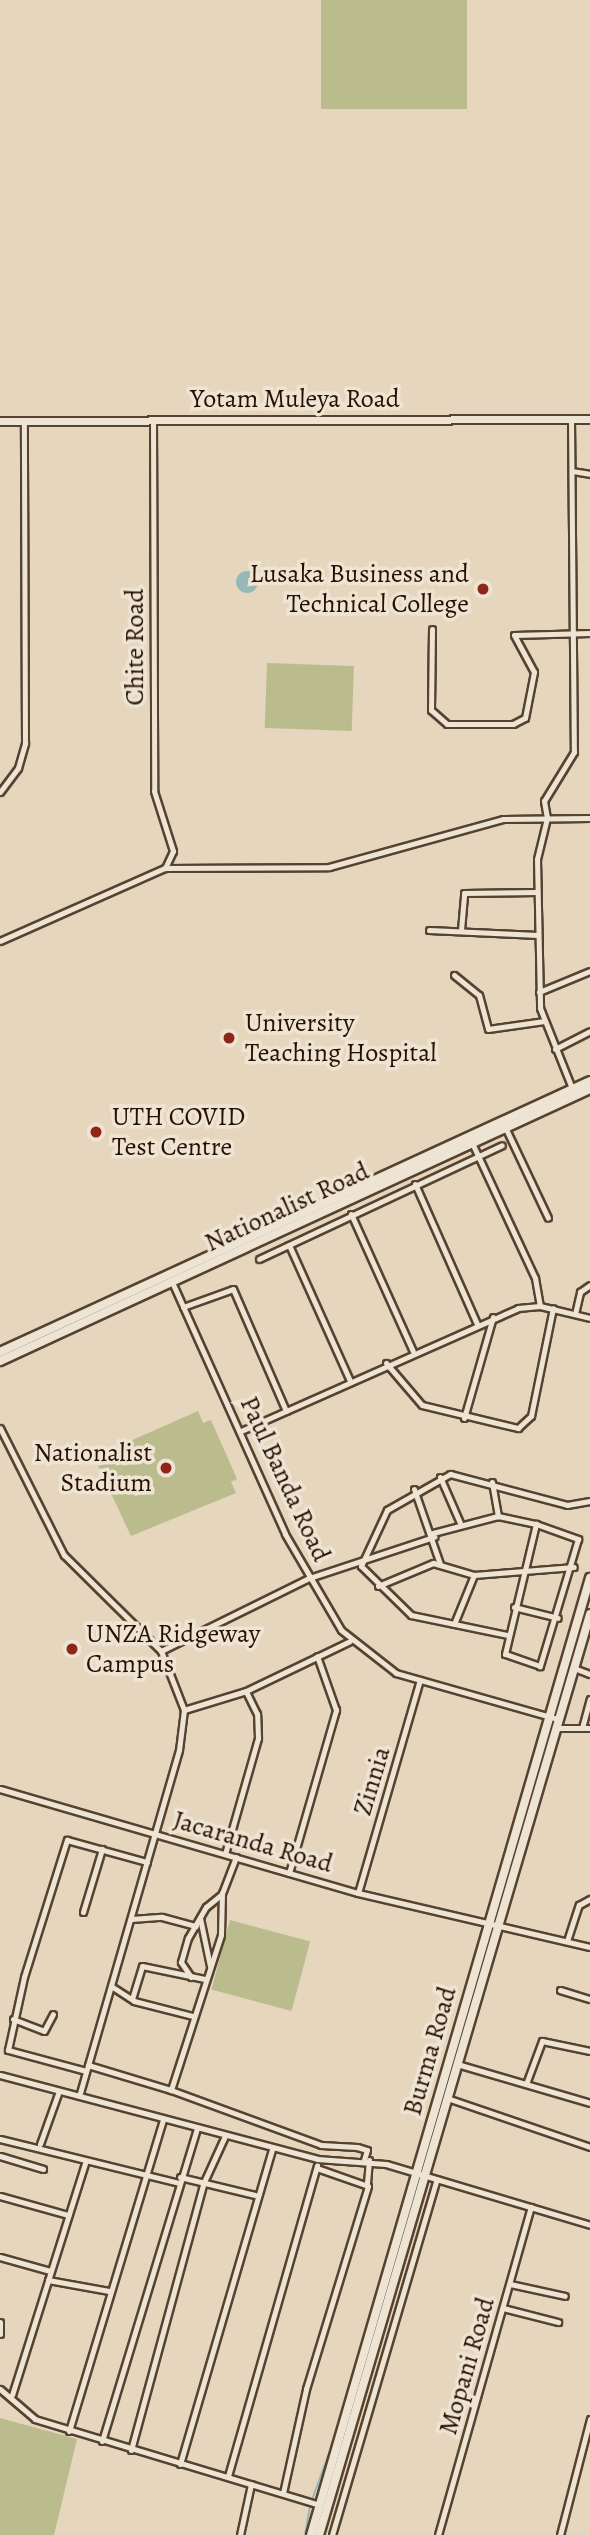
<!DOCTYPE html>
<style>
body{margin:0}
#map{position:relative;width:590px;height:2535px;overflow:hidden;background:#e5d6bd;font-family:Alegreya,serif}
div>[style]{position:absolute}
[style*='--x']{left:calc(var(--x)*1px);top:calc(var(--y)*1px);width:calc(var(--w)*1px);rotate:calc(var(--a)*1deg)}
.green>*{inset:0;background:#bbbc8d;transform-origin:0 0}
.water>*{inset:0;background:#97b8b8}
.round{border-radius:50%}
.stream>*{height:2px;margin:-1px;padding:0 1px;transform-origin:1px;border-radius:1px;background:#97b8b8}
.roads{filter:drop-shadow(2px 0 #56422f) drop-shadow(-2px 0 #56422f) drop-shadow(0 2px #56422f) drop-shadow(0 -2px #56422f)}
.minor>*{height:5px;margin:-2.5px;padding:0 2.5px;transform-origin:2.5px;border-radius:2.5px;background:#eee4d4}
.tertiary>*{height:7px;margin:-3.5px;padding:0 3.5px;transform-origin:3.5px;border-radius:3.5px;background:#eee4d4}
.secondary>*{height:8px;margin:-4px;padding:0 4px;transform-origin:4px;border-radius:4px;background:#eee4d4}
.dots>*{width:19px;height:19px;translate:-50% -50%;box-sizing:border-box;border:4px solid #eee4d4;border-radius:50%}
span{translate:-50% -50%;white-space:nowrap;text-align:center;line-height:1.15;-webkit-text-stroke:7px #eee4d4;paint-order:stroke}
.street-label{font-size:26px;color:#271000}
.poi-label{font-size:26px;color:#271000}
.right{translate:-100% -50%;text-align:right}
.left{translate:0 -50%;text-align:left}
</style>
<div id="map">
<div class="green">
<div style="left:321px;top:0;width:146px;height:109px"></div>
<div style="left:267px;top:663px;width:87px;height:65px;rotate:2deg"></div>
<div style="clip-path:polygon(198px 1411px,203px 1423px,211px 1420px,237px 1479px,231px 1482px,236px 1493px,131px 1536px,94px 1457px)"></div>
<div style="left:230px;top:1920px;width:83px;height:72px;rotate:15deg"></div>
<div style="clip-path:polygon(0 2418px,77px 2439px,54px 2535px,0 2535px)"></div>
</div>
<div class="water">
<div class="round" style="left:236px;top:571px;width:22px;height:22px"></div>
</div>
<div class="stream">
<div style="--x:313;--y:2497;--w:67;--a:-69.9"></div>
<div style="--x:305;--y:2535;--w:28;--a:-80"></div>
</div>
<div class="roads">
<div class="minor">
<div style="--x:571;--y:419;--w:333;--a:89.5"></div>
<div style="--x:574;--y:752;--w:57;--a:121.5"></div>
<div style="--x:544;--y:801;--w:17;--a:80"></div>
<div style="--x:547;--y:818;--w:42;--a:103.7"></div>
<div style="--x:537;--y:859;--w:149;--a:88.8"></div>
<div style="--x:540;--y:1008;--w:89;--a:68.3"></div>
<div style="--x:153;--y:421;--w:370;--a:89.8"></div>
<div style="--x:154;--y:791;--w:63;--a:72.4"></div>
<div style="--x:173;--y:851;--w:19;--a:115"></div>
<div style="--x:572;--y:471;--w:18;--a:9"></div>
<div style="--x:432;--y:629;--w:81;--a:90.7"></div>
<div style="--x:431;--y:710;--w:21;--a:41"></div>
<div style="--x:447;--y:724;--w:66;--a:0"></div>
<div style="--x:513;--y:724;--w:13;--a:-27"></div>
<div style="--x:525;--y:718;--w:47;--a:-78.9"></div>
<div style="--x:534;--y:672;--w:42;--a:-118.4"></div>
<div style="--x:514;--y:635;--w:76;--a:-1.5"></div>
<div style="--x:0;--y:792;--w:30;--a:-53"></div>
<div style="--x:18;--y:768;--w:26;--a:-74"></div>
<div style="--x:25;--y:743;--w:322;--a:-90.2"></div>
<div style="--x:429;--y:930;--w:109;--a:2.6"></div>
<div style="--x:461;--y:930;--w:37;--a:-85"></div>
<div style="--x:464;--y:893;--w:73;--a:-0.8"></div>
<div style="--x:0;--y:941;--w:180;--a:-23.9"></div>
<div style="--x:165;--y:868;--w:164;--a:-0.3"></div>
<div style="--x:329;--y:867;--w:180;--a:-15.4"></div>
<div style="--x:503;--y:819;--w:87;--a:-0.7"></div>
<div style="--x:454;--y:975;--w:32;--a:39"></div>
<div style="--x:479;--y:995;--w:35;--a:75"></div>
<div style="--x:488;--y:1029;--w:57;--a:-8.1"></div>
<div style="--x:539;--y:992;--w:55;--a:-22.4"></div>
<div style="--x:555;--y:1049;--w:39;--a:-27"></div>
<div style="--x:506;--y:1129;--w:98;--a:64.7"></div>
<div style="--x:473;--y:1145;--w:147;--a:65"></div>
<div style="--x:535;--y:1278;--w:28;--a:80"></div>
<div style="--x:415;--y:1184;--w:153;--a:66.1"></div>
<div style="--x:351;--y:1214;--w:150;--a:65.7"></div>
<div style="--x:289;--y:1245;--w:149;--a:65.8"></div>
<div style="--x:259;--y:1259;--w:268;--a:-25.1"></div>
<div style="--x:172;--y:1282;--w:276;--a:65.8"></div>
<div style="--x:285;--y:1534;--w:111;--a:59.7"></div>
<div style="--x:341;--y:1630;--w:70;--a:38"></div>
<div style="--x:396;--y:1673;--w:167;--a:15.9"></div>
<div style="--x:183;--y:1307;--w:53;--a:-19.8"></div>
<div style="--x:233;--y:1289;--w:133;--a:66.5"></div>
<div style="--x:575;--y:1314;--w:23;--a:-77"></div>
<div style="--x:580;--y:1292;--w:12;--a:-35"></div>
<div style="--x:386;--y:1363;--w:55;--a:49.4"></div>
<div style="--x:422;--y:1405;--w:99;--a:13.5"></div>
<div style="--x:518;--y:1428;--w:18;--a:-43"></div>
<div style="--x:531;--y:1416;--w:110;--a:-78.5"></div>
<div style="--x:464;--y:1418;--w:105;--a:-74"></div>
<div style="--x:0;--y:1428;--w:142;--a:63.3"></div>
<div style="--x:64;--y:1555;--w:136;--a:44.7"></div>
<div style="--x:161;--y:1651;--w:63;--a:68.7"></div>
<div style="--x:184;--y:1710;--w:40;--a:97.1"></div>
<div style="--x:179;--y:1750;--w:360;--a:106.1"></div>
<div style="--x:241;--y:1431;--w:303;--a:-23.9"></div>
<div style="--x:518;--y:1308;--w:22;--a:-5"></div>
<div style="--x:540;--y:1306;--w:51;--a:13.5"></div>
<div style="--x:440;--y:1477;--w:50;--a:66.5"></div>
<div style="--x:492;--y:1482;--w:35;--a:80"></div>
<div style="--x:414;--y:1489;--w:79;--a:70.9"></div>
<div style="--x:433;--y:1533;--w:67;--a:-14.7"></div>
<div style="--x:498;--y:1516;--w:39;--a:12"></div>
<div style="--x:536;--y:1524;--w:45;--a:19.7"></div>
<div style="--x:578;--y:1539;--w:133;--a:106.7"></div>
<div style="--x:540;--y:1666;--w:37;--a:-161"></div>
<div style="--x:505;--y:1654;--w:134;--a:-76.6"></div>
<div style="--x:361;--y:1566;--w:62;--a:-65.1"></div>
<div style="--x:387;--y:1510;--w:73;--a:-29.7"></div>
<div style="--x:450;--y:1474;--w:121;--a:14.8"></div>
<div style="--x:567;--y:1505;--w:23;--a:-10"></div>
<div style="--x:361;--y:1566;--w:70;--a:44.4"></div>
<div style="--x:411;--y:1615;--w:99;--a:11.7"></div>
<div style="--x:378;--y:1586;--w:60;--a:-22.7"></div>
<div style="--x:433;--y:1563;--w:43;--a:16.3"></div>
<div style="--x:474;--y:1575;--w:100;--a:-4.6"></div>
<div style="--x:514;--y:1607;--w:45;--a:14"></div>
<div style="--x:454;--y:1624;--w:53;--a:-67.8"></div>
<div style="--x:161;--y:1651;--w:165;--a:-26.3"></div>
<div style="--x:309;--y:1578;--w:132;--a:-18.2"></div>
<div style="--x:574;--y:1668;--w:17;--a:21"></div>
<div style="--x:184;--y:1710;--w:65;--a:-17"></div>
<div style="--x:246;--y:1691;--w:115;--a:-25.7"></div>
<div style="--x:555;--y:1728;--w:35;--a:0"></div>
<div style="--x:582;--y:1728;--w:30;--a:-75"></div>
<div style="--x:0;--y:1789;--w:373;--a:16.2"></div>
<div style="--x:358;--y:1893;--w:238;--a:13.1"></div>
<div style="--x:225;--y:1854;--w:121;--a:-74.1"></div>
<div style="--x:258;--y:1738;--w:24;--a:-92"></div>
<div style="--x:257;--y:1714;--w:25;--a:-116"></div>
<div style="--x:236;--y:1857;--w:39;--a:111"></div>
<div style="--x:222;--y:1893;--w:42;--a:91.4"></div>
<div style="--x:221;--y:1935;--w:163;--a:107.9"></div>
<div style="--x:171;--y:2090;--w:160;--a:20.1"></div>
<div style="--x:321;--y:2145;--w:36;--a:3"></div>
<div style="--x:357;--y:2147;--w:10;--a:17"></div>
<div style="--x:367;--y:2150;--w:10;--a:107"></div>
<div style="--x:289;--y:1873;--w:170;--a:-73.9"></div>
<div style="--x:336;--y:1710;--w:57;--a:-109.4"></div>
<div style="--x:358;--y:1893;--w:222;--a:-73.8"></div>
<div style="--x:83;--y:1912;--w:66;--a:-73.2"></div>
<div style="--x:200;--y:1918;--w:49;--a:78.2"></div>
<div style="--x:131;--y:1919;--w:31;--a:-4"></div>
<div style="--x:162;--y:1917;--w:35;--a:15"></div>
<div style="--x:567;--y:1941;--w:38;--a:-72"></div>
<div style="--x:579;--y:1905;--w:13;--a:-29"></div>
<div style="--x:191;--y:1977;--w:18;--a:-124"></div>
<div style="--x:181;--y:1962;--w:25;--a:-74"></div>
<div style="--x:188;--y:1938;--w:36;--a:-60"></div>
<div style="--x:206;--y:1907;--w:19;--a:-39"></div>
<div style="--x:111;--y:1986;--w:27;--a:33"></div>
<div style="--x:134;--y:2001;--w:61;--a:14.3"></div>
<div style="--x:560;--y:1990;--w:31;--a:17"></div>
<div style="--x:132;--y:1999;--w:34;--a:-73"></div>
<div style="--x:142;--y:1966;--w:64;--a:11.7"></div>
<div style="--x:13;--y:2019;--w:33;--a:21"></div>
<div style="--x:44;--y:2031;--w:19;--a:-62"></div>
<div style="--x:457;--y:2064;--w:139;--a:16.3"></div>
<div style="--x:88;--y:2065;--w:87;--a:16.8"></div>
<div style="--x:86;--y:2071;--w:81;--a:-164.9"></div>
<div style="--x:8;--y:2050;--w:75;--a:-77.6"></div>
<div style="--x:24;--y:1977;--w:144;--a:-72.6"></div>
<div style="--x:67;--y:1840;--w:83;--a:15.4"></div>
<div style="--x:0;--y:2075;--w:328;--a:14.8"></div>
<div style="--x:317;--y:2159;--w:69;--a:4.1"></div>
<div style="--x:386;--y:2164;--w:213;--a:16.6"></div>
<div style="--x:526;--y:2084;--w:46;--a:-69.6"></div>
<div style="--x:542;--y:2041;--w:49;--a:11.8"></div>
<div style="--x:447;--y:2098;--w:151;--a:18.9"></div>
<div style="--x:0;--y:2139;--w:184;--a:13.8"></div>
<div style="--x:40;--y:2144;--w:56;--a:-70.3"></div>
<div style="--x:0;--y:2156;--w:45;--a:16.8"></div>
<div style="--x:180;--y:2177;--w:77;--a:13.5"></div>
<div style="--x:367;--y:2183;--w:23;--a:-85"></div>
<div style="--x:0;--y:2196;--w:71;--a:15.6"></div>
<div style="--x:0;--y:2257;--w:52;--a:15.6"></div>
<div style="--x:48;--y:2280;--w:62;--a:10.2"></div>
<div style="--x:510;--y:2284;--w:56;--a:12.3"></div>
<div style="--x:503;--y:2308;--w:57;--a:14.3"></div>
<div style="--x:0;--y:2322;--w:12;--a:90"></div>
<div style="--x:0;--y:2389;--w:46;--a:40.6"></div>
<div style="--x:35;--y:2419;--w:298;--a:16.8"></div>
<div style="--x:12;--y:2395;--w:245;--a:-72.5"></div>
<div style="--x:69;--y:2431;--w:326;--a:-73.2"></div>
<div style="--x:102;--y:2441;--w:327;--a:-73.1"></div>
<div style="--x:131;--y:2450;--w:278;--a:-74.8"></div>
<div style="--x:204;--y:2182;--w:51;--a:-65.5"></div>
<div style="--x:180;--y:2464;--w:328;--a:-73.7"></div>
<div style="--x:228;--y:2476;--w:323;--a:-74"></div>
<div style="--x:283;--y:2493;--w:107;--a:-77.5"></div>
<div style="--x:306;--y:2389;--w:212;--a:-73"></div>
<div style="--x:368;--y:2186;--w:54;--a:-160.6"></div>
<div style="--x:240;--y:2535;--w:52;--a:-77.8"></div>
<div style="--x:332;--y:2535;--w:371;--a:-73.6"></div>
<div style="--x:438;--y:2535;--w:341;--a:-74.2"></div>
<div style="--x:560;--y:2535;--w:120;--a:-75.5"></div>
</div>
<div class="tertiary">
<div style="--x:0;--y:421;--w:590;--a:-0.19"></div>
</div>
<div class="secondary">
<div style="--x:0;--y:1352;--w:649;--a:-24.67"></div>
<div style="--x:0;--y:1361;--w:650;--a:-24.75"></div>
<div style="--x:311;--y:2535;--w:997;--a:-73.75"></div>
<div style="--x:319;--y:2535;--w:960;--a:-73.6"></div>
</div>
</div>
<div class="dots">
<div style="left:483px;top:589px;background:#8f2418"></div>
<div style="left:229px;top:1038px;background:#8f2418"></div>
<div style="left:96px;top:1132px;background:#8f2418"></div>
<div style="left:166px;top:1468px;background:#8f2418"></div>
<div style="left:72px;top:1649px;background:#8f2418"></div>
</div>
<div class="street-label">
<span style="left:295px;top:399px">Yotam Muleya Road</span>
<span style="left:135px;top:647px;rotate:-90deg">Chite Road</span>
<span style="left:287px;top:1207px;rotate:-25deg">Nationalist Road</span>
<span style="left:285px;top:1479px;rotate:65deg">Paul Banda Road</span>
<span style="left:372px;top:1781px;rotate:-73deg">Zinnia</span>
<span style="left:253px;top:1842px;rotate:16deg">Jacaranda Road</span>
<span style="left:430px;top:2051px;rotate:-74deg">Burma Road</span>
<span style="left:467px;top:2366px;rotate:-74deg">Mopani Road</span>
</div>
<div class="poi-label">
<span class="right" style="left:469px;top:589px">Lusaka Business and<br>Technical College</span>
<span class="left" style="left:245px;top:1038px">University<br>Teaching Hospital</span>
<span class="left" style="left:112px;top:1132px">UTH COVID<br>Test Centre</span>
<span class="right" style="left:152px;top:1468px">Nationalist<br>Stadium</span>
<span class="left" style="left:86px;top:1649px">UNZA Ridgeway<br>Campus</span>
</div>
</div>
